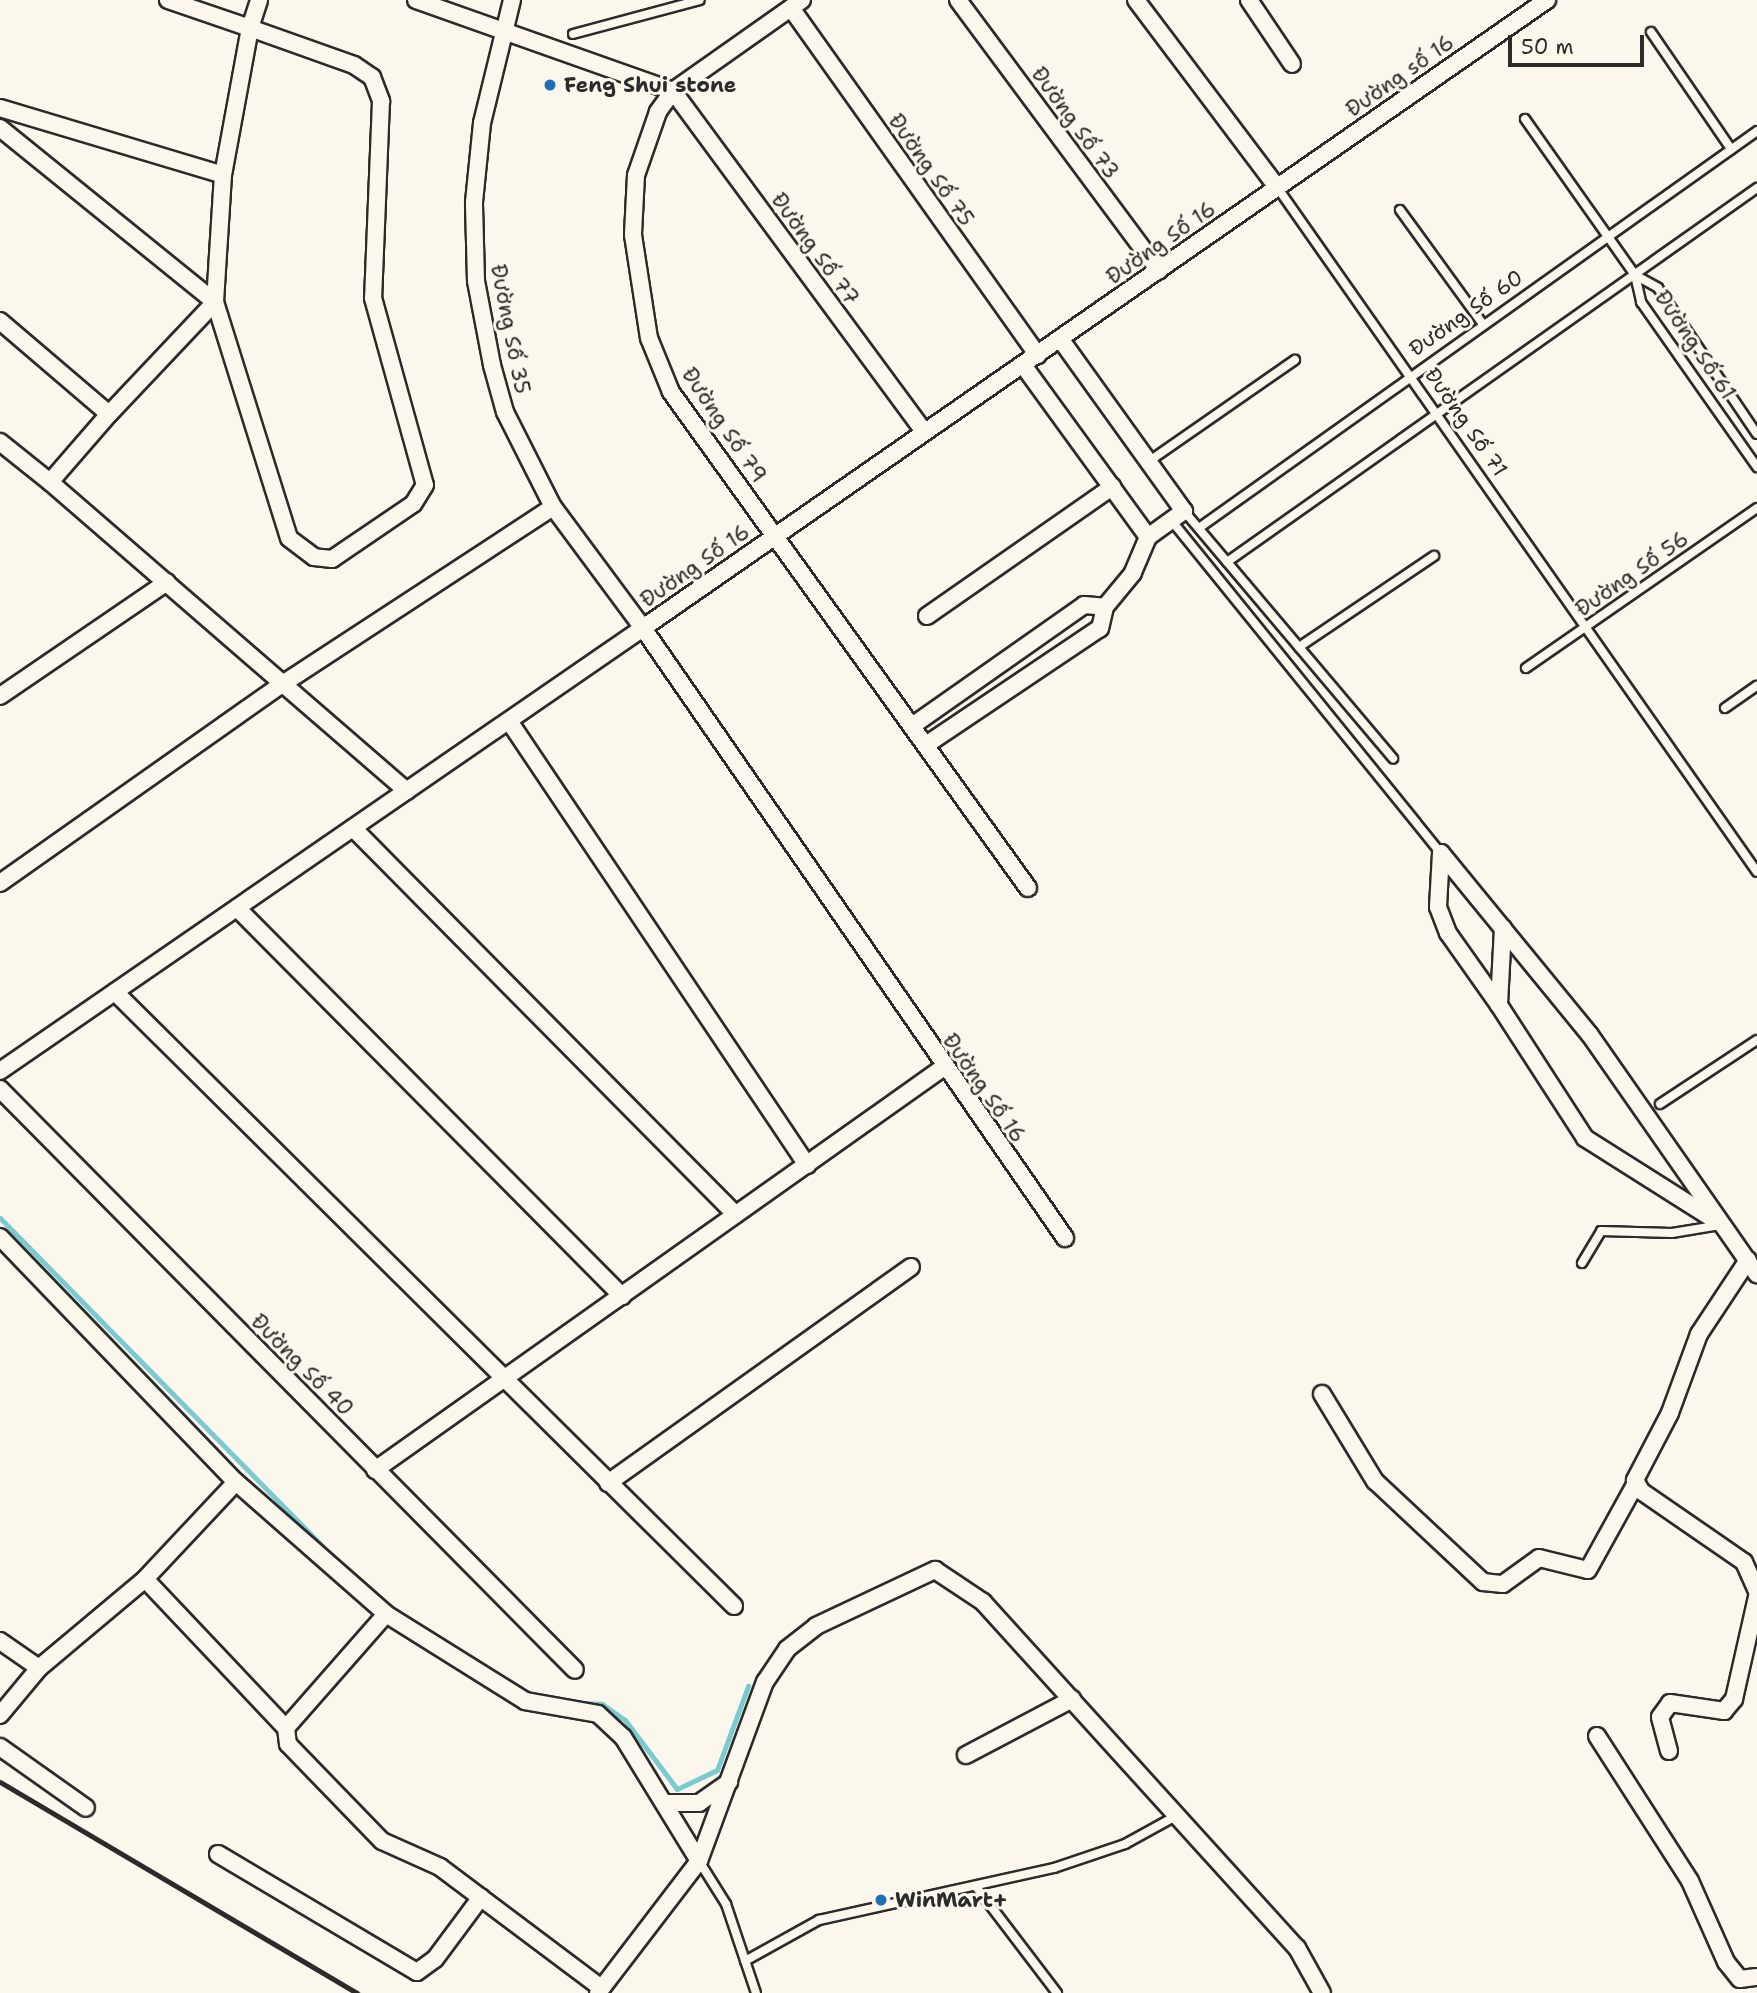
<!DOCTYPE html>
<meta charset="utf-8">
<style>
body{margin:0}
#map{position:relative;width:1757px;height:1993px;overflow:hidden;background:#fbf7ec;font-family:"Shantell Sans",sans-serif}
div>[style]{position:absolute}
[style*='--x']{left:calc(var(--x)*1px);top:calc(var(--y)*1px);width:calc(var(--w)*1px);rotate:calc(var(--a)*1deg)}
.stream>*{height:5px;margin:-2.5px;padding:0 2.5px;transform-origin:2.5px;border-radius:2.5px;background:#79cbd0}
.roads{filter:drop-shadow(2px 0 #2b2b2b) drop-shadow(-2px 0 #2b2b2b) drop-shadow(0 2px #2b2b2b) drop-shadow(0 -2px #2b2b2b)}
.lane>*{height:8px;margin:-4px;padding:0 4px;transform-origin:4px;border-radius:4px;background:#fbf7ec}
.street>*{height:16px;margin:-8px;padding:0 8px;transform-origin:8px;border-radius:8px;background:#fbf7ec}
.rail>*{height:5px;margin:-2.5px;padding:0 2.5px;transform-origin:2.5px;border-radius:2.5px;background:#2b2b2b}
.dots>*{width:19px;height:19px;translate:-50% -50%;box-sizing:border-box;border:4px solid #fbf7ec;border-radius:50%}
span{translate:-50% -50%;white-space:nowrap;text-align:center;line-height:1.15;-webkit-text-stroke:6px #fbf7ec;paint-order:stroke}
.street-label{font-size:21px;color:#2b2b2b}
.poi-label{font-size:21px;color:#2b2b2b;font-weight:700}
.left{translate:0 -50%;text-align:left}
.scale{position:absolute;left:1508px;top:35px;width:136px;height:32px;box-sizing:border-box;border:4px solid #2b2b2b;border-top:0;padding-left:9px;font-size:21px;line-height:24px;white-space:nowrap;color:#2b2b2b;-webkit-text-stroke:5px #fbf7ec;paint-order:stroke}
</style>
<div id="map">
<div class="stream">
<div style="--x:0;--y:1218;--w:477;--a:45.5"></div>
<div style="--x:577;--y:1703;--w:25;--a:2"></div>
<div style="--x:602;--y:1704;--w:28;--a:35"></div>
<div style="--x:625;--y:1720;--w:86;--a:53"></div>
<div style="--x:677;--y:1789;--w:44;--a:-25.4"></div>
<div style="--x:717;--y:1770;--w:90;--a:-69.7"></div>
</div>
<div class="roads">
<div class="lane">
<div style="--x:1651;--y:32;--w:142;--a:55.6"></div>
<div style="--x:573;--y:34;--w:131;--a:-15"></div>
<div style="--x:1525;--y:119;--w:191;--a:54.8"></div>
<div style="--x:1635;--y:275;--w:28;--a:77"></div>
<div style="--x:1641;--y:302;--w:202;--a:54.9"></div>
<div style="--x:1277;--y:187;--w:836;--a:54.98"></div>
<div style="--x:1400;--y:210;--w:140;--a:54"></div>
<div style="--x:1635;--y:275;--w:26;--a:29"></div>
<div style="--x:1658;--y:288;--w:176;--a:55.9"></div>
<div style="--x:1148;--y:462;--w:179;--a:-34.8"></div>
<div style="--x:1184;--y:511;--w:324;--a:49.8"></div>
<div style="--x:1171;--y:520;--w:429;--a:51"></div>
<div style="--x:1199;--y:528;--w:685;--a:-35.43"></div>
<div style="--x:1227;--y:562;--w:649;--a:-35.21"></div>
<div style="--x:1299;--y:647;--w:163;--a:-34"></div>
<div style="--x:1526;--y:668;--w:281;--a:-34.7"></div>
<div style="--x:1725;--y:708;--w:39;--a:-35"></div>
<div style="--x:1660;--y:1104;--w:116;--a:-33.4"></div>
<div style="--x:1582;--y:1263;--w:37;--a:-59"></div>
<div style="--x:1601;--y:1231;--w:71;--a:1.6"></div>
<div style="--x:1672;--y:1233;--w:50;--a:-9.3"></div>
<div style="--x:699;--y:1861;--w:51;--a:57.9"></div>
<div style="--x:726;--y:1904;--w:94;--a:71.4"></div>
<div style="--x:977;--y:1888;--w:132;--a:52.7"></div>
<div style="--x:745;--y:1961;--w:85;--a:-29"></div>
<div style="--x:819;--y:1920;--w:241;--a:-12.5"></div>
<div style="--x:1054;--y:1868;--w:75;--a:-18.7"></div>
<div style="--x:1125;--y:1844;--w:56;--a:-28.9"></div>
</div>
<div class="street">
<div style="--x:168;--y:0;--w:87;--a:18.9"></div>
<div style="--x:250;--y:28;--w:29;--a:-72"></div>
<div style="--x:416;--y:0;--w:273;--a:19.5"></div>
<div style="--x:802;--y:0;--w:158;--a:144.8"></div>
<div style="--x:673;--y:91;--w:26;--a:126"></div>
<div style="--x:658;--y:112;--w:67;--a:109.2"></div>
<div style="--x:636;--y:175;--w:60;--a:92.9"></div>
<div style="--x:633;--y:235;--w:104;--a:81.2"></div>
<div style="--x:649;--y:338;--w:58;--a:67.8"></div>
<div style="--x:671;--y:392;--w:611;--a:54.26"></div>
<div style="--x:958;--y:0;--w:337;--a:53.4"></div>
<div style="--x:1136;--y:0;--w:234;--a:53"></div>
<div style="--x:1249;--y:0;--w:77;--a:56.1"></div>
<div style="--x:791;--y:8;--w:426;--a:54.6"></div>
<div style="--x:250;--y:28;--w:110;--a:19.6"></div>
<div style="--x:354;--y:65;--w:22;--a:34"></div>
<div style="--x:372;--y:77;--w:26;--a:69"></div>
<div style="--x:381;--y:101;--w:197;--a:92.3"></div>
<div style="--x:373;--y:298;--w:194;--a:74.5"></div>
<div style="--x:425;--y:485;--w:22;--a:122"></div>
<div style="--x:413;--y:504;--w:98;--a:145.8"></div>
<div style="--x:332;--y:559;--w:18;--a:-174"></div>
<div style="--x:314;--y:557;--w:31;--a:-143"></div>
<div style="--x:289;--y:538;--w:247;--a:-107.4"></div>
<div style="--x:215;--y:302;--w:127;--a:-86.4"></div>
<div style="--x:223;--y:175;--w:149;--a:-79.6"></div>
<div style="--x:673;--y:91;--w:423;--a:53.6"></div>
<div style="--x:0;--y:108;--w:233;--a:16.7"></div>
<div style="--x:0;--y:128;--w:277;--a:39"></div>
<div style="--x:215;--y:302;--w:154;--a:133.4"></div>
<div style="--x:0;--y:321;--w:143;--a:40.5"></div>
<div style="--x:109;--y:414;--w:90;--a:130.9"></div>
<div style="--x:50;--y:482;--w:472;--a:40.9"></div>
<div style="--x:1061;--y:340;--w:211;--a:54.3"></div>
<div style="--x:1184;--y:511;--w:44;--a:144.2"></div>
<div style="--x:1148;--y:537;--w:39;--a:113"></div>
<div style="--x:1133;--y:573;--w:44;--a:129.5"></div>
<div style="--x:1023;--y:365;--w:213;--a:54"></div>
<div style="--x:0;--y:442;--w:64;--a:38.7"></div>
<div style="--x:927;--y:616;--w:226;--a:-34.9"></div>
<div style="--x:0;--y:696;--w:202;--a:-34.3"></div>
<div style="--x:509;--y:721;--w:535;--a:56.13"></div>
<div style="--x:912;--y:726;--w:210;--a:-35.1"></div>
<div style="--x:1084;--y:605;--w:21;--a:5"></div>
<div style="--x:1105;--y:607;--w:22;--a:103"></div>
<div style="--x:1100;--y:628;--w:210;--a:146.1"></div>
<div style="--x:353;--y:828;--w:544;--a:45.3"></div>
<div style="--x:1441;--y:853;--w:235;--a:50.7"></div>
<div style="--x:1590;--y:1035;--w:292;--a:55.1"></div>
<div style="--x:1441;--y:853;--w:54;--a:93.2"></div>
<div style="--x:1438;--y:907;--w:28;--a:69"></div>
<div style="--x:1448;--y:933;--w:88;--a:54.7"></div>
<div style="--x:0;--y:883;--w:344;--a:-35.2"></div>
<div style="--x:281;--y:685;--w:325;--a:-33.2"></div>
<div style="--x:237;--y:908;--w:547;--a:45.22"></div>
<div style="--x:1503;--y:928;--w:77;--a:93"></div>
<div style="--x:1499;--y:1005;--w:158;--a:57.1"></div>
<div style="--x:1585;--y:1138;--w:157;--a:32.3"></div>
<div style="--x:115;--y:992;--w:872;--a:44.77"></div>
<div style="--x:0;--y:1071;--w:781;--a:-34.57"></div>
<div style="--x:643;--y:628;--w:151;--a:-126.6"></div>
<div style="--x:553;--y:507;--w:106;--a:-116.8"></div>
<div style="--x:505;--y:412;--w:49;--a:-105.5"></div>
<div style="--x:492;--y:365;--w:86;--a:-100.8"></div>
<div style="--x:476;--y:281;--w:79;--a:-91.5"></div>
<div style="--x:474;--y:202;--w:79;--a:-84.2"></div>
<div style="--x:482;--y:123;--w:127;--a:-76.3"></div>
<div style="--x:0;--y:1089;--w:817;--a:45.3"></div>
<div style="--x:0;--y:1237;--w:340;--a:46.1"></div>
<div style="--x:236;--y:1482;--w:200;--a:41.3"></div>
<div style="--x:386;--y:1614;--w:164;--a:32"></div>
<div style="--x:525;--y:1701;--w:74;--a:10.1"></div>
<div style="--x:598;--y:1714;--w:34;--a:43"></div>
<div style="--x:623;--y:1737;--w:145;--a:58.5"></div>
<div style="--x:1065;--y:1238;--w:742;--a:-124.68"></div>
<div style="--x:643;--y:628;--w:1101;--a:-34.79"></div>
<div style="--x:1748;--y:1260;--w:89;--a:123.5"></div>
<div style="--x:1699;--y:1334;--w:84;--a:110.2"></div>
<div style="--x:1670;--y:1413;--w:76;--a:117.6"></div>
<div style="--x:1635;--y:1480;--w:13;--a:61"></div>
<div style="--x:1641;--y:1491;--w:125;--a:34.6"></div>
<div style="--x:1744;--y:1562;--w:32;--a:66"></div>
<div style="--x:1322;--y:1394;--w:102;--a:58.7"></div>
<div style="--x:1375;--y:1481;--w:148;--a:43.1"></div>
<div style="--x:1483;--y:1582;--w:20;--a:6"></div>
<div style="--x:1503;--y:1584;--w:44;--a:-35.8"></div>
<div style="--x:1539;--y:1558;--w:50;--a:13.8"></div>
<div style="--x:1588;--y:1570;--w:97;--a:-61.1"></div>
<div style="--x:375;--y:1470;--w:697;--a:-35.31"></div>
<div style="--x:608;--y:1483;--w:372;--a:-35.5"></div>
<div style="--x:145;--y:1579;--w:205;--a:46.6"></div>
<div style="--x:386;--y:1614;--w:152;--a:131.3"></div>
<div style="--x:286;--y:1728;--w:16;--a:83"></div>
<div style="--x:288;--y:1744;--w:135;--a:45.9"></div>
<div style="--x:382;--y:1841;--w:64;--a:24.1"></div>
<div style="--x:440;--y:1867;--w:201;--a:36.9"></div>
<div style="--x:0;--y:1641;--w:47;--a:34.7"></div>
<div style="--x:0;--y:1715;--w:61;--a:-50.3"></div>
<div style="--x:39;--y:1668;--w:138;--a:-40"></div>
<div style="--x:145;--y:1579;--w:133;--a:-46.8"></div>
<div style="--x:1597;--y:1736;--w:172;--a:57.3"></div>
<div style="--x:1690;--y:1881;--w:89;--a:66"></div>
<div style="--x:1726;--y:1962;--w:22;--a:51"></div>
<div style="--x:1740;--y:1979;--w:17;--a:-7"></div>
<div style="--x:0;--y:1747;--w:105;--a:35.3"></div>
<div style="--x:1669;--y:1751;--w:35;--a:-105"></div>
<div style="--x:1660;--y:1717;--w:17;--a:-54"></div>
<div style="--x:1670;--y:1703;--w:55;--a:8.4"></div>
<div style="--x:1724;--y:1711;--w:16;--a:-50"></div>
<div style="--x:1734;--y:1699;--w:105;--a:-77.3"></div>
<div style="--x:966;--y:1755;--w:120;--a:-27.8"></div>
<div style="--x:666;--y:1803;--w:33;--a:0"></div>
<div style="--x:699;--y:1803;--w:37;--a:-35"></div>
<div style="--x:218;--y:1854;--w:231;--a:30.7"></div>
<div style="--x:417;--y:1972;--w:22;--a:-36"></div>
<div style="--x:435;--y:1959;--w:77;--a:-53.4"></div>
<div style="--x:598;--y:1993;--w:166;--a:-52.6"></div>
<div style="--x:699;--y:1861;--w:191;--a:-69.8"></div>
<div style="--x:765;--y:1682;--w:40;--a:-56"></div>
<div style="--x:787;--y:1649;--w:37;--a:-38"></div>
<div style="--x:816;--y:1626;--w:132;--a:-25.2"></div>
<div style="--x:935;--y:1570;--w:58;--a:33.7"></div>
<div style="--x:983;--y:1602;--w:467;--a:47.8"></div>
<div style="--x:1297;--y:1948;--w:51;--a:60.9"></div>
</div>
</div>
<div class="rail">
<div style="--x:0;--y:1782;--w:415;--a:30.6"></div>
</div>
<div class="dots">
<div style="left:550px;top:85px;background:#1f6fb2"></div>
<div style="left:881px;top:1900px;background:#1f6fb2"></div>
</div>
<div class="street-label">
<span style="left:1400px;top:76px;rotate:-35deg">Đường số 16</span>
<span style="left:1075px;top:123px;rotate:54deg">Đường Số 73</span>
<span style="left:931px;top:170px;rotate:55deg">Đường Số 75</span>
<span style="left:1161px;top:243px;rotate:-35deg">Đường Số 16</span>
<span style="left:815px;top:249px;rotate:54deg">Đường Số 77</span>
<span style="left:1466px;top:313px;rotate:-35deg">Đường Số 60</span>
<span style="left:510px;top:329px;rotate:79deg">Đường Số 35</span>
<span style="left:1695px;top:345px;rotate:56deg">Đường Số 61</span>
<span style="left:1466px;top:422px;rotate:55deg">Đường Số 71</span>
<span style="left:724px;top:425px;rotate:56deg">Đường Số 79</span>
<span style="left:695px;top:566px;rotate:-35deg">Đường Số 16</span>
<span style="left:1632px;top:574px;rotate:-35deg">Đường Số 56</span>
<span style="left:984px;top:1088px;rotate:55deg">Đường Số 16</span>
<span style="left:302px;top:1365px;rotate:45deg">Đường Số 40</span>
</div>
<div class="poi-label">
<span class="left" style="left:564px;top:85px">Feng Shui stone</span>
<span class="left" style="left:895px;top:1900px">WinMart+</span>
</div>
<div class="scale">50 m</div>
</div>
